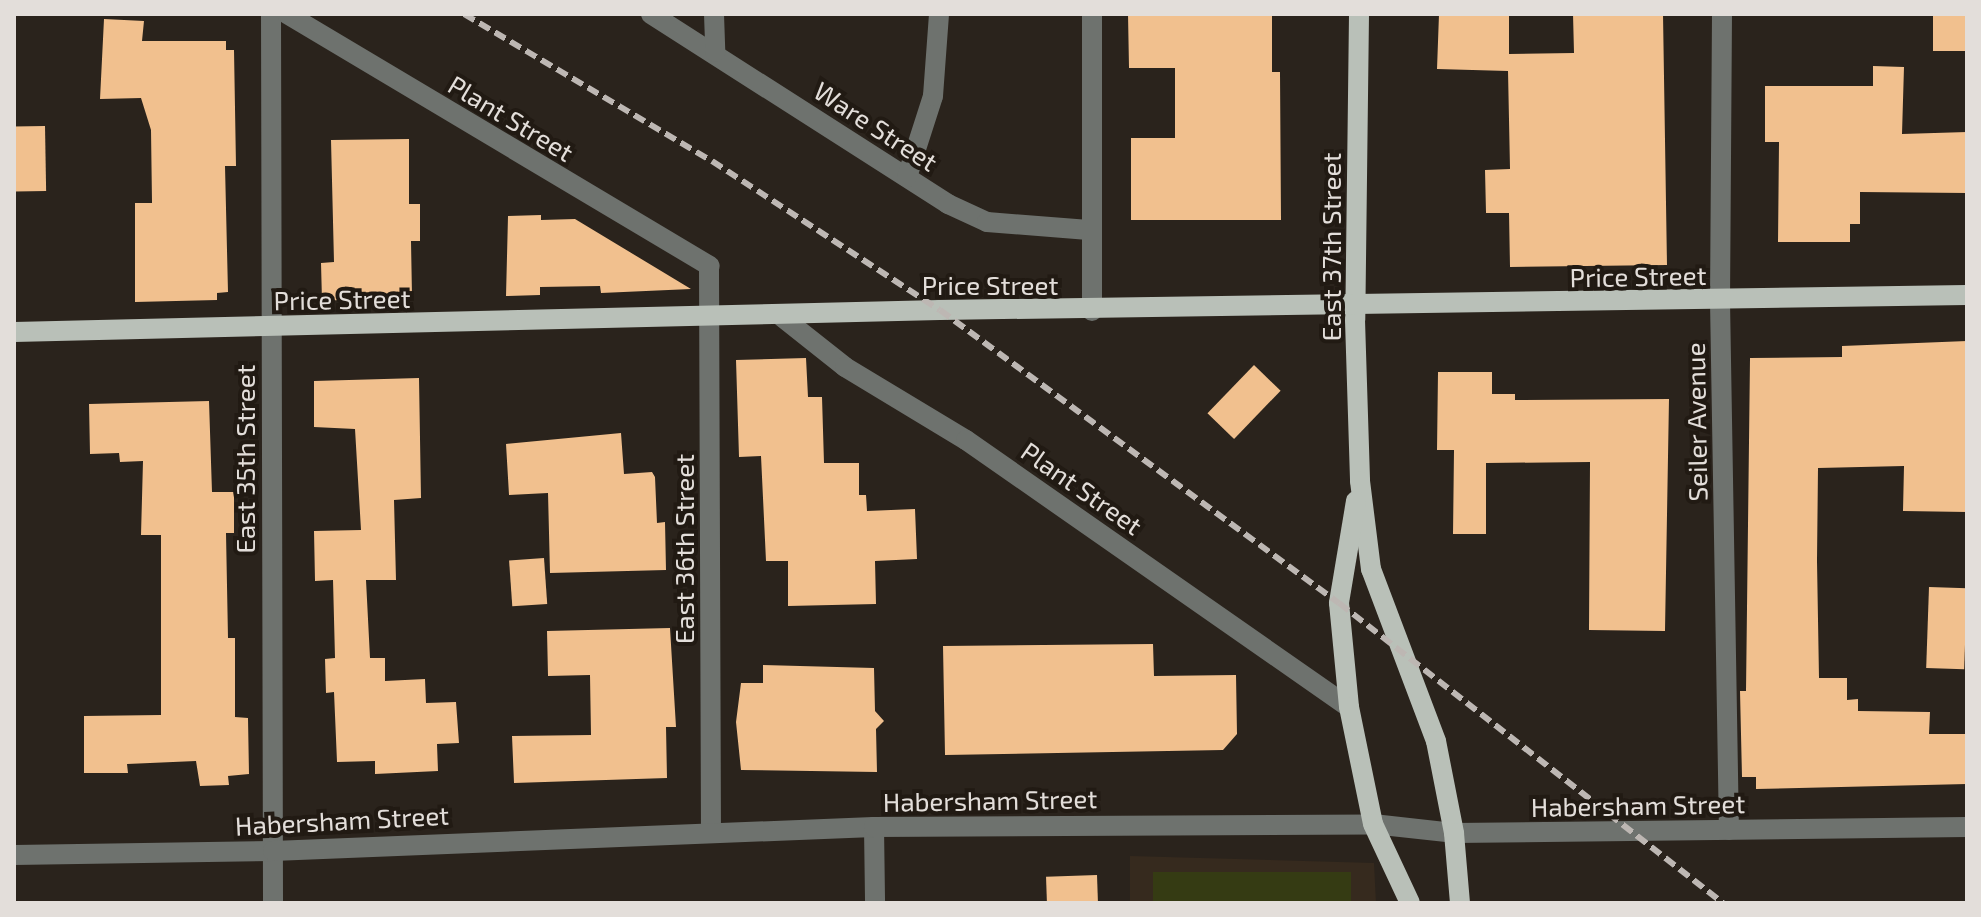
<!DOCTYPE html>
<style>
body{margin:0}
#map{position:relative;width:1981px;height:917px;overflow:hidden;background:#2a231c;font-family:"Exo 2",sans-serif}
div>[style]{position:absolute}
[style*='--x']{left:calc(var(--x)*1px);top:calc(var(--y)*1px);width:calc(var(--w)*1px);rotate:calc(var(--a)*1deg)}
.built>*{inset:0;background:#362a1e}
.green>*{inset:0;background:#353b13;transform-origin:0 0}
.building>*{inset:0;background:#f1c08e;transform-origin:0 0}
.minor>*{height:20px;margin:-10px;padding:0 10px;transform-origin:10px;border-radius:10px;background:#6e726e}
.major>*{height:20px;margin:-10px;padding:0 10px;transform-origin:10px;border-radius:10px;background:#b9c0b8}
.rail>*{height:6px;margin-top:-3px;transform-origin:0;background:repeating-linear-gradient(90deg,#bdb7b3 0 12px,transparent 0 18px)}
span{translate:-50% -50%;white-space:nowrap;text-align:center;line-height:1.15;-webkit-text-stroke:8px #211a13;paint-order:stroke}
.street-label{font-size:26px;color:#e3deda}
.frame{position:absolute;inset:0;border:16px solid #e3deda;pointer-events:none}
</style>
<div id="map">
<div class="built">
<div style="clip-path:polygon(1130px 856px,1374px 863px,1376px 903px,1130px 903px)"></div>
</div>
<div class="green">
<div style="left:1153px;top:872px;width:198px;height:32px"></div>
</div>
<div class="building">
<div style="clip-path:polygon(1128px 14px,1272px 14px,1272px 72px,1280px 72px,1281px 220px,1131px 220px,1131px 138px,1175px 138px,1175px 68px,1129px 68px)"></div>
<div style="clip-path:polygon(1439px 14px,1509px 14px,1509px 54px,1574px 53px,1573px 14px,1663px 14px,1667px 265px,1510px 267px,1509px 213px,1486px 213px,1485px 170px,1510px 169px,1508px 71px,1437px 69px)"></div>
<div style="left:1933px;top:14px;width:34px;height:37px"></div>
<div style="clip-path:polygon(104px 19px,144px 21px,142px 41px,226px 41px,226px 50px,234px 50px,236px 166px,225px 166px,228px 292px,217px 293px,217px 300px,135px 302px,135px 203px,152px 203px,151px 130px,141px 98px,100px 99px)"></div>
<div style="clip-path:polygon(1873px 66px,1904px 67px,1902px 134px,1967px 132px,1967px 193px,1860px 192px,1860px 224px,1850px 224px,1850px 242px,1778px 242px,1779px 142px,1765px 142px,1765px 86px,1873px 86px)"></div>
<div style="left:45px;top:126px;width:65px;height:31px;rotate:89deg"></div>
<div style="clip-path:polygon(409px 139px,409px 204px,420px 204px,420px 241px,411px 241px,412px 296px,322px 301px,321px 263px,334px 262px,331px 140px)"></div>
<div style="clip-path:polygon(541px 215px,541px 220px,575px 219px,691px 289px,601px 293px,600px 286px,540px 287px,540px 295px,506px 296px,508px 216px)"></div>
<div style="clip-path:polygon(1967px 341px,1967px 512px,1903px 511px,1904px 466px,1818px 468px,1817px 561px,1819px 678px,1847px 678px,1847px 700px,1858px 699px,1858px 711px,1930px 712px,1929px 734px,1967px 734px,1967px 784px,1756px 789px,1756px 777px,1742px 777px,1740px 691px,1746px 691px,1750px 358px,1842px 357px,1842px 346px)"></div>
<div style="clip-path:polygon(806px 358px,808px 397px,822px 397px,824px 463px,859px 463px,859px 495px,866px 495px,867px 511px,915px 509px,917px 559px,875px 561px,876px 604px,788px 606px,788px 561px,766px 561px,761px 456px,739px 457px,736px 360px)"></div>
<div style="left:1254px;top:365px;width:37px;height:67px;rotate:44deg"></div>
<div style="clip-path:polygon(1438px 372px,1492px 372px,1492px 394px,1515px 394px,1515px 400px,1669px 399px,1665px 631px,1589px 630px,1590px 462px,1486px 463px,1486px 534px,1453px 534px,1454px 450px,1437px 450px)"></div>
<div style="clip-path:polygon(419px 378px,421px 498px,394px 500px,396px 580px,366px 580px,370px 658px,385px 658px,385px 681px,425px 679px,426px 703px,456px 702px,459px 743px,437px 744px,438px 771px,375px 774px,375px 761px,337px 762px,334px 692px,326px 693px,325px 659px,335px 658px,333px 580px,315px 581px,314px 531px,361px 530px,355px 429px,314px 427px,314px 381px)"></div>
<div style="clip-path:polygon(209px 401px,212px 492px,234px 492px,234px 533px,226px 533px,228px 638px,235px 638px,235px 717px,248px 718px,249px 774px,228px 776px,229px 785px,200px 786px,196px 761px,127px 764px,128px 773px,84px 773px,84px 716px,161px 715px,161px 535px,141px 535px,143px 461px,120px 462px,119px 453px,90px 454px,89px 404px)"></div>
<div style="clip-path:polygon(621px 433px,624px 474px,652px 472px,655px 477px,657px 523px,665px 522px,666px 570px,550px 573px,548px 493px,509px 495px,506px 444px)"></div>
<div style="left:544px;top:558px;width:46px;height:35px;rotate:86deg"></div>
<div style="left:1929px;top:587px;width:38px;height:81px;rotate:2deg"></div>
<div style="clip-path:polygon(670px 628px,676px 727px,666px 727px,667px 778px,514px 783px,512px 736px,591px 735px,590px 675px,548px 676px,547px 631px)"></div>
<div style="clip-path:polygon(1153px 644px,1154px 676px,1236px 675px,1237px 734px,1223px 750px,945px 755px,943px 646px)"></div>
<div style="clip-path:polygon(763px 665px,874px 668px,875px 711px,884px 721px,876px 729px,877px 772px,741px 770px,736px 722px,741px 683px,763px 683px)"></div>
<div style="left:1097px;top:875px;width:28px;height:51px;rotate:88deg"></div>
</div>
<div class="minor">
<div style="--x:271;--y:14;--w:889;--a:89.87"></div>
<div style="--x:287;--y:14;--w:492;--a:30.8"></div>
<div style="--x:709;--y:266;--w:565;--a:89.8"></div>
<div style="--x:651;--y:14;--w:353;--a:32.6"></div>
<div style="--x:948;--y:204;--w:43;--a:24.8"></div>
<div style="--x:987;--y:222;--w:102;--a:4.5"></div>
<div style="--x:714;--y:14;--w:38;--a:88"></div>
<div style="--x:1722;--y:14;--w:287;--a:90.4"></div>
<div style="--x:1720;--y:301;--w:529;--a:89.03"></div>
<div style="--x:907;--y:177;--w:85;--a:-72.2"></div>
<div style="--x:933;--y:96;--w:82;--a:-85.8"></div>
<div style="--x:1092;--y:311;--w:297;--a:-90"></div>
<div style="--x:782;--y:317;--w:80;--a:38.4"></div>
<div style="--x:845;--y:367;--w:141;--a:31.1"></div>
<div style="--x:966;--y:440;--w:467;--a:34.9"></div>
<div style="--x:874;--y:827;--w:76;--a:89.2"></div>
<div style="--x:14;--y:855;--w:259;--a:-0.9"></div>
<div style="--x:273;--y:851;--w:601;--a:-2.29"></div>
<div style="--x:874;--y:827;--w:499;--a:-0.3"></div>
<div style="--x:1373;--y:824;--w:81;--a:6.3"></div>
<div style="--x:1454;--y:833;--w:513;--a:-0.67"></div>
</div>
<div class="major">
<div style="--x:1359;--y:14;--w:306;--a:90.7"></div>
<div style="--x:1355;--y:320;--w:161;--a:88.2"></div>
<div style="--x:1360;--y:481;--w:89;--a:82.9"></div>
<div style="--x:1371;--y:569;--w:184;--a:69.3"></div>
<div style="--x:1436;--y:741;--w:94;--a:78.9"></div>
<div style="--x:1454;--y:833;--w:70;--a:85.1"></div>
<div style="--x:14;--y:332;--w:926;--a:-1.36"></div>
<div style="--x:940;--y:310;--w:1027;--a:-0.84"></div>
<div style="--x:1356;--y:501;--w:103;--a:99.5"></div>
<div style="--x:1339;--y:603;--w:104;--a:84.5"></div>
<div style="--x:1349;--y:707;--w:119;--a:78.4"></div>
<div style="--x:1373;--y:824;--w:87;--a:64.9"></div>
</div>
<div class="rail">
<div style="--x:464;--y:14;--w:288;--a:30.7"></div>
<div style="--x:712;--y:161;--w:272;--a:33.2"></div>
<div style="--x:940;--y:310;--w:495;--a:36.3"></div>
<div style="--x:1339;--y:603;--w:487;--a:38"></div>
</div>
<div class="street-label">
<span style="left:511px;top:118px;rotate:31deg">Plant Street</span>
<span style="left:876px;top:126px;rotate:33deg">Ware Street</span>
<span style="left:1331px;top:247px;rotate:-90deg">East 37th Street</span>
<span style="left:1638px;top:276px;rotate:-1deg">Price Street</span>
<span style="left:990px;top:285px">Price Street</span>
<span style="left:342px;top:299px;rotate:-1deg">Price Street</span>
<span style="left:1696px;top:422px;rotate:-91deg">Seiler Avenue</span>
<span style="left:245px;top:459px;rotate:-90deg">East 35th Street</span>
<span style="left:1082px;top:488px;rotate:35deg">Plant Street</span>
<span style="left:684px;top:549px;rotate:-90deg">East 36th Street</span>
<span style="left:990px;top:800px;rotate:-1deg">Habersham Street</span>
<span style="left:1638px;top:805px;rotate:-1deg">Habersham Street</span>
<span style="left:342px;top:820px;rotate:-3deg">Habersham Street</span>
</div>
<div class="frame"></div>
</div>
